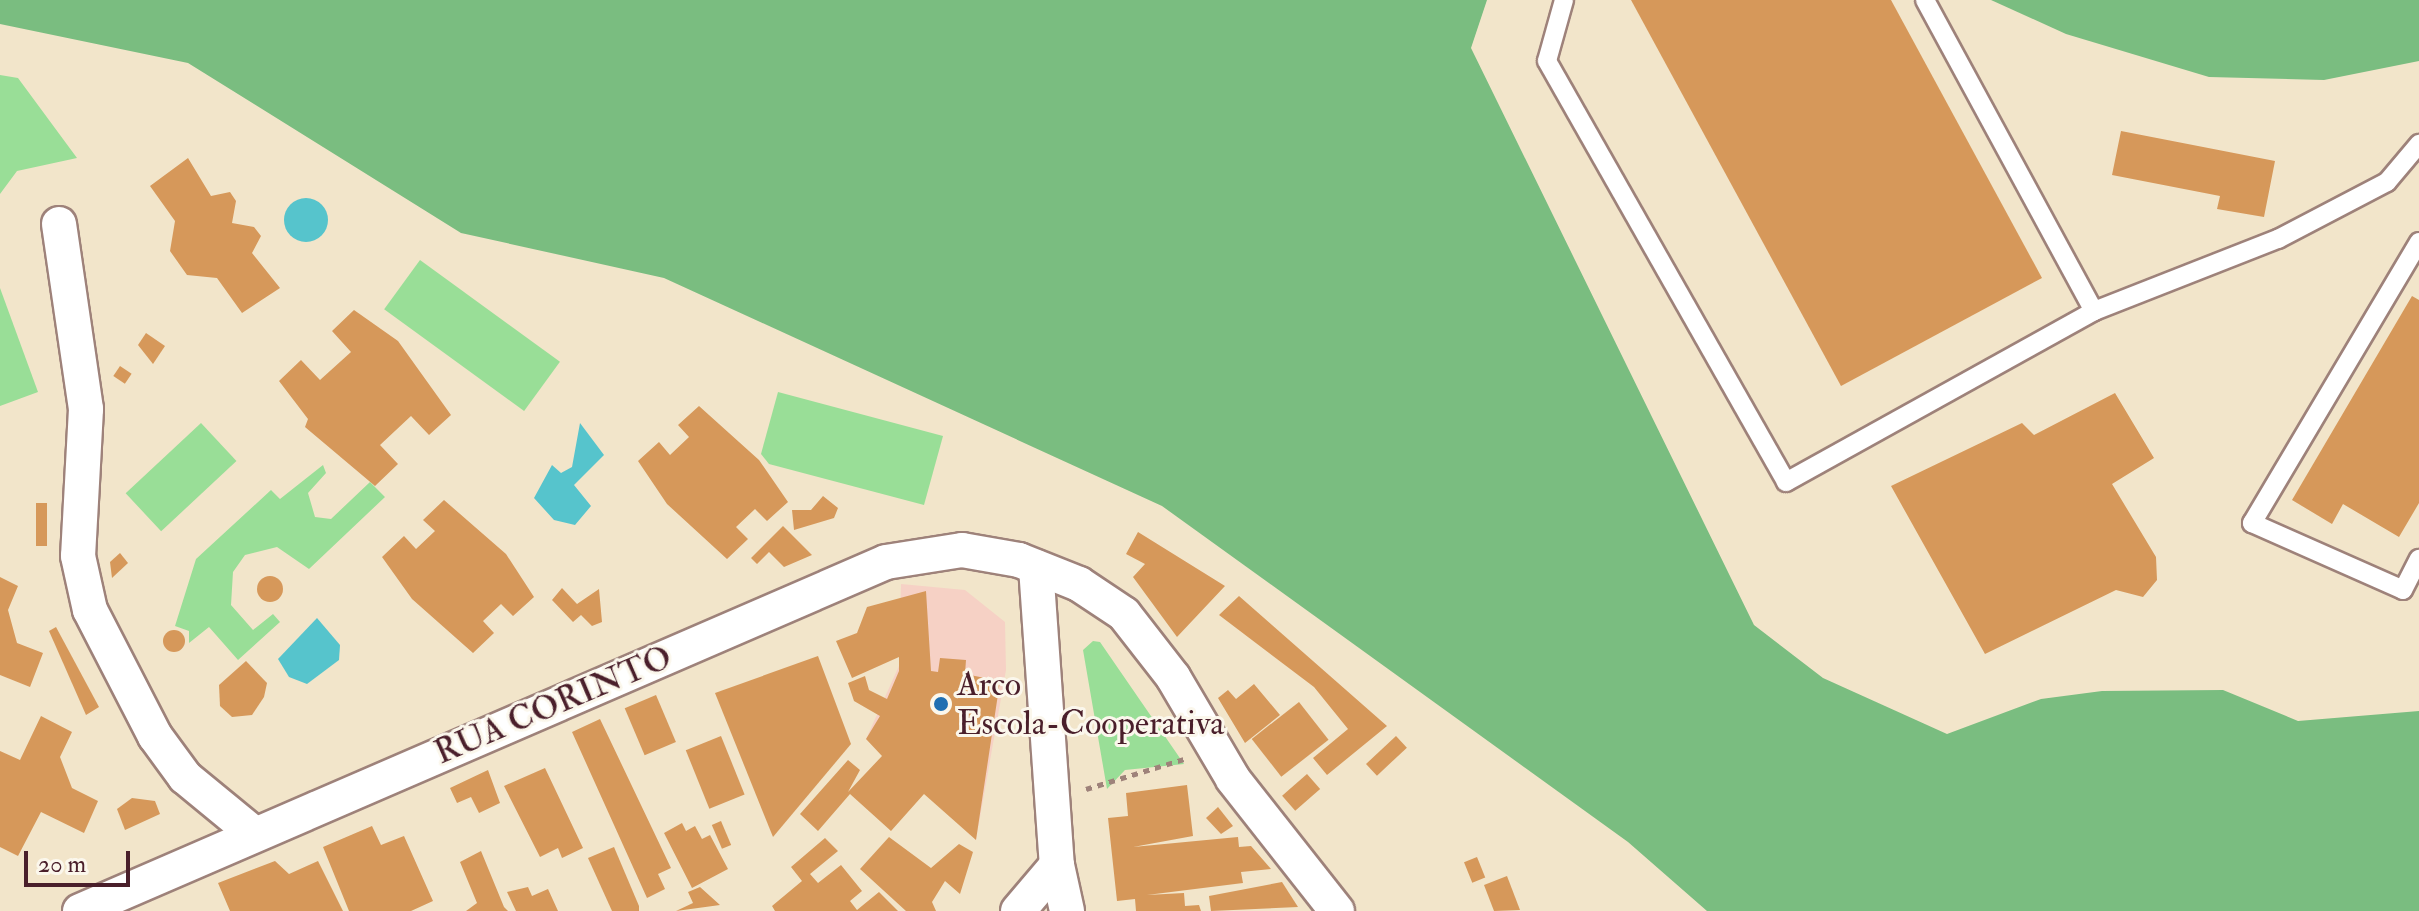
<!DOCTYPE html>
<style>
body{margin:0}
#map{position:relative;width:2419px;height:911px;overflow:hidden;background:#f2e5ca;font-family:"IM FELL Double Pica",serif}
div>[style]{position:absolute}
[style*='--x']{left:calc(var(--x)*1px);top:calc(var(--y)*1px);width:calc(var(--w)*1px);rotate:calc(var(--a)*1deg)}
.built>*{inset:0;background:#f6d1c5}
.green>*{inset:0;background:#99de97;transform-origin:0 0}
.forest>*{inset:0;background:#7abd80}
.water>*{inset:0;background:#56c4cc}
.round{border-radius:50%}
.building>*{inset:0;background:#d6985a;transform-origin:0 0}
.path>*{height:5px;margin-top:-2.5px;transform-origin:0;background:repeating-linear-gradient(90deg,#9e827a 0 6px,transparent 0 12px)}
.roads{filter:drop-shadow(2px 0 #9e827a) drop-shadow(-2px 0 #9e827a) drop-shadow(0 2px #9e827a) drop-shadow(0 -2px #9e827a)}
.service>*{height:18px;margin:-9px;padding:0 9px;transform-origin:9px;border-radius:9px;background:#fff}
.minor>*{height:34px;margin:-17px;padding:0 17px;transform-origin:17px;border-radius:17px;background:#fff}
.dots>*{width:22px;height:22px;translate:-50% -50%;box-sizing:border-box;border:4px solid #fbf7ec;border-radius:50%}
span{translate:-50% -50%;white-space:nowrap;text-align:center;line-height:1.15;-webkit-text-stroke:6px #fbf7ec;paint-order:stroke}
.poi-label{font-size:34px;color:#4a1f2b}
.left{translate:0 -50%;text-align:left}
.street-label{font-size:34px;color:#4a1f2b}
.scale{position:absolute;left:24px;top:851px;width:106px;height:36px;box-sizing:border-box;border:4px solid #4a1f2b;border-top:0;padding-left:10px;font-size:24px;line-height:28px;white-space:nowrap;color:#4a1f2b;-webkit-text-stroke:6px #fbf7ec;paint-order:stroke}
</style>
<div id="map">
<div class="built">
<div style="clip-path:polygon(901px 584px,965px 590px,1005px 622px,1006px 670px,976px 840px,866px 739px,899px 666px)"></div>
</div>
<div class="green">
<div style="clip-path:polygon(0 75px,18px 78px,77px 158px,17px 171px,0 194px)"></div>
<div style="left:420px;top:260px;width:173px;height:61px;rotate:36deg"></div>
<div style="clip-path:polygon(0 288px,38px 392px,0 406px)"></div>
<div style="clip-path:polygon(778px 392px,943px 436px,924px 505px,769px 464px,761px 454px)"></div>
<div style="left:201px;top:423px;width:52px;height:103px;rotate:47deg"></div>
<div style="clip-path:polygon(323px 465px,326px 473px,308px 493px,315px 517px,331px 519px,370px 482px,385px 497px,309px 569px,277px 547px,245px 555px,233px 572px,231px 605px,253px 630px,273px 614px,280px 622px,238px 660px,209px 627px,189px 643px,189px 631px,175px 626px,196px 559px,271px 490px,280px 499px)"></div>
<div style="clip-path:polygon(1093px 641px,1100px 642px,1184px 764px,1125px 770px,1107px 789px,1083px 650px)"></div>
</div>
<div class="forest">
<div style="clip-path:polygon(0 0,1487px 0,1471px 48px,1754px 625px,1823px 678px,1947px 734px,2041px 699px,2102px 691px,2223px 690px,2298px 721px,2419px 711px,2419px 911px,1707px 911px,1628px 842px,1162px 506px,664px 278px,461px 233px,188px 63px,0 24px)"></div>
<div style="clip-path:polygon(1991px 0,2419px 0,2419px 61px,2324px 80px,2209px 77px,2066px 34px)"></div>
</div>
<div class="water">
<div class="round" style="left:284px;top:198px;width:44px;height:44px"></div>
<div style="clip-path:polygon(580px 423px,604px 455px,574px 485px,591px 506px,575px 525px,554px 520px,534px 498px,552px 465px,561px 473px,572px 467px)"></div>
<div style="clip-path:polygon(317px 618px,340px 645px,339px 660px,307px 684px,289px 677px,278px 659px)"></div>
</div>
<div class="building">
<div style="clip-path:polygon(1631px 0,1891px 0,2042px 278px,1841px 386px)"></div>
<div style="clip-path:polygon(2121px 131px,2275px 161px,2264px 217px,2217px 209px,2220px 196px,2112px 175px)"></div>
<div style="clip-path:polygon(188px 158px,211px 196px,230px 192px,236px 201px,232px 223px,254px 227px,261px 236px,252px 253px,280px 288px,242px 313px,217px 278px,187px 275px,170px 251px,175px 221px,150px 186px)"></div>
<div style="clip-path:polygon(2412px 296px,2419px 300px,2419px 503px,2399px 537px,2343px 504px,2332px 524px,2292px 500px)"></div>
<div style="clip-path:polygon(354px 310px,398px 341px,451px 415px,429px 435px,411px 416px,380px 445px,398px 464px,375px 486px,305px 427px,308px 419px,279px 381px,301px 360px,320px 380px,351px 352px,332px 331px)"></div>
<div style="clip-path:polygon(146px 333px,165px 346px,153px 364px,138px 345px)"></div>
<div style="left:120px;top:366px;width:14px;height:12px;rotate:34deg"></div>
<div style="clip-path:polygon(2115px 393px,2154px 458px,2112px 484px,2156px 557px,2157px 580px,2143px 597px,2116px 590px,1985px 654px,1891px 486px,2022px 423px,2034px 435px)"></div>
<div style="clip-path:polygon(699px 406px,759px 460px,788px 502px,767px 521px,755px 509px,736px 527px,748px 539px,727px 559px,667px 504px,638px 461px,659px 442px,670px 455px,689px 437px,678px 425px)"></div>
<div style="clip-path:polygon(823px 496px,838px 508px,834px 518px,794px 530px,792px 510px,811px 510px)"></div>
<div style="clip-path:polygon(444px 500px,506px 554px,534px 597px,513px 616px,501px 604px,483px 621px,494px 633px,473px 653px,412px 599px,382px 557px,404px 536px,416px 549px,435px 531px,423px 520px)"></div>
<div style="left:36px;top:503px;width:11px;height:43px"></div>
<div style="clip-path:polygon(783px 526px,812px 555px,784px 567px,769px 552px,757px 564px,751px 558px)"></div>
<div style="clip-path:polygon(1138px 532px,1225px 586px,1177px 637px,1133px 577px,1145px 564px,1126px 554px)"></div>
<div style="clip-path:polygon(120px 553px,128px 563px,112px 578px,110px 562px)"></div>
<div class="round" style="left:257px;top:576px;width:26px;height:26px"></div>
<div style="clip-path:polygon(0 577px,18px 586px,8px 610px,17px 643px,43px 653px,30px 687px,0 675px)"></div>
<div style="clip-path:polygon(562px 588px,577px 604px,599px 589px,602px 622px,592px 626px,581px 615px,573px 622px,552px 600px)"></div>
<div style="clip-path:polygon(926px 591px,931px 671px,938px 672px,940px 658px,966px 660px,965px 674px,1000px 681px,976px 840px,924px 794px,891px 831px,850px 794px,818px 831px,800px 814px,848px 760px,860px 770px,848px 792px,882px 756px,866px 739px,880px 716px,854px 701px,848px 683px,865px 676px,869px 690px,887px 699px,899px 671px,899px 657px,852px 678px,836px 641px,857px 633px,867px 607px)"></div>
<div style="clip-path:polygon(1239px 596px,1387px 726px,1327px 775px,1313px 758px,1348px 729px,1314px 687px,1219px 615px)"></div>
<div style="clip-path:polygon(56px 627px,99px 707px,86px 715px,49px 631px)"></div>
<div class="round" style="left:163px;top:630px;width:22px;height:22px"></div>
<div style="clip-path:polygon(818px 656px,851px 744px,773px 837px,715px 693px)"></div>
<div style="clip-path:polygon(246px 661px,267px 683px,264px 697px,252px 715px,232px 717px,220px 706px,219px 685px)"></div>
<div style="clip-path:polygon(1254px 684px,1280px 715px,1245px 743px,1218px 698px,1228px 690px,1236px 699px)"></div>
<div style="left:656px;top:695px;width:51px;height:34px;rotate:67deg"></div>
<div style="left:1299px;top:702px;width:48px;height:60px;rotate:52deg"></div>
<div style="clip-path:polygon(41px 716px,72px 732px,60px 757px,72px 788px,98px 801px,84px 833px,41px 812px,18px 856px,0 847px,0 751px,20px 760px)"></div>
<div style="clip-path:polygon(600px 719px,671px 868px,658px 874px,665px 889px,647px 898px,572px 732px)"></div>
<div style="left:721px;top:736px;width:63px;height:38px;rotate:68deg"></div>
<div style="left:1396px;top:736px;width:16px;height:41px;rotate:47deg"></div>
<div style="clip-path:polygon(545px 768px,583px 848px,562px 858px,558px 848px,540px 857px,504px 786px)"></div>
<div style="clip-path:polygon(488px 770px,500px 803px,479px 813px,471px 797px,457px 803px,450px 788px)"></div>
<div style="left:1307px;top:774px;width:20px;height:33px;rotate:49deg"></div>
<div style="clip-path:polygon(1187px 785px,1193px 836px,1133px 847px,1238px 837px,1239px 847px,1251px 846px,1271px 869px,1241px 872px,1243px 883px,1147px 895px,1184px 893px,1185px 906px,1199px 905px,1201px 911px,1136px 911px,1135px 899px,1117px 901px,1108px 818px,1128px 816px,1126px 793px)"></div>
<div style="clip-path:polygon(132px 798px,155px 801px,160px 814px,125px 830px,117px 809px)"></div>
<div style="clip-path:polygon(1218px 807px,1233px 826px,1221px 834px,1206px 818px)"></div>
<div style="left:721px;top:821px;width:26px;height:10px;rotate:67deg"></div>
<div style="clip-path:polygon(682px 823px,686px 831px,695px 826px,702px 839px,710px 835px,728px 869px,692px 888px,664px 833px)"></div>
<div style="clip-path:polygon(372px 826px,381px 845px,404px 836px,433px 901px,411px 911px,349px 911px,323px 847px)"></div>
<div style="clip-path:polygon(889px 837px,931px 868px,959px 844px,973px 852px,960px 894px,945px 881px,932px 902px,936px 911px,906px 911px,860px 869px)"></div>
<div style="clip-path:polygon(825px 838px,838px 851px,810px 874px,818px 883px,841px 865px,862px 891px,850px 901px,857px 910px,879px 892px,898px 911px,775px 911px,772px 906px,802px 881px,791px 867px)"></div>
<div style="clip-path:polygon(614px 847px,639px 906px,639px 911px,612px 911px,588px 858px)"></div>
<div style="clip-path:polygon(481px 851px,504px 907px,508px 911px,466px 911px,477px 903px,460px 862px)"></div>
<div style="left:1477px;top:857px;width:22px;height:14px;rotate:68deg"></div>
<div style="clip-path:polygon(275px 861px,289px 874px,318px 861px,343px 911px,230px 911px,218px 883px)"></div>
<div style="clip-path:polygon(1507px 876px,1520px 910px,1494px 911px,1484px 885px)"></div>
<div style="clip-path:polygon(1282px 882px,1298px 907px,1211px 911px,1209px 896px)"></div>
<div style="clip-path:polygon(528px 887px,532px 896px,548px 889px,558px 911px,516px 911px,507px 892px)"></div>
<div style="clip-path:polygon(700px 887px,720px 905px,676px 911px,693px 903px,688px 892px)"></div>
</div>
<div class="path">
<div style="--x:1086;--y:789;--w:102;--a:-17"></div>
</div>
<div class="roads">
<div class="service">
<div style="--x:1564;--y:0;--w:63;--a:105.6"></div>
<div style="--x:1547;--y:61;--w:484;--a:60.4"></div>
<div style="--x:1786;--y:482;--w:352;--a:-29"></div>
<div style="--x:2094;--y:311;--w:198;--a:-21.4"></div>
<div style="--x:2278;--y:239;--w:123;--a:-27.6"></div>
<div style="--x:2387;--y:182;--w:50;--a:-49.9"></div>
<div style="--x:1925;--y:0;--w:354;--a:61.5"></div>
<div style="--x:2419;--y:242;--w:327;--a:120.7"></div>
<div style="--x:2252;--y:523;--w:165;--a:23.9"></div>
<div style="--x:2403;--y:590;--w:35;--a:-63"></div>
</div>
<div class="minor">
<div style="--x:59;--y:224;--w:187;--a:81.7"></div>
<div style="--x:86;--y:409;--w:147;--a:93.1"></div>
<div style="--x:78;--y:556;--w:55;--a:77.5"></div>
<div style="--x:90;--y:610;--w:142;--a:62.7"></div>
<div style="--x:155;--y:736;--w:51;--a:53.8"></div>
<div style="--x:185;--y:777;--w:88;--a:39.5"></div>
<div style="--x:1036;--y:567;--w:299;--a:86"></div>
<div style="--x:1057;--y:865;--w:47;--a:77.7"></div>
<div style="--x:80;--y:911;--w:878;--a:-23.41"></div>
<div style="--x:886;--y:562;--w:77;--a:-9"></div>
<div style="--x:962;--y:550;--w:58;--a:10"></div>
<div style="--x:1019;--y:560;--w:65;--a:21.8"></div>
<div style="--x:1079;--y:584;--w:54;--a:33.7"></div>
<div style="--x:1124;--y:614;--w:80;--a:52.1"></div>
<div style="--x:1173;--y:677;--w:118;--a:59.5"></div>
<div style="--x:1233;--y:779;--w:168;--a:51.8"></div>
<div style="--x:1018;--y:911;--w:60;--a:-49.7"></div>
</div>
</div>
<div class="dots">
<div style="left:941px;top:704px;background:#1f6fb2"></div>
</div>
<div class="poi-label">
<span class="left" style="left:957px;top:704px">Arco<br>Escola-Cooperativa</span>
</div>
<div class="street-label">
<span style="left:553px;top:705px;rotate:-23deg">RUA CORINTO</span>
</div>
<div class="scale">20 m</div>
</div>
